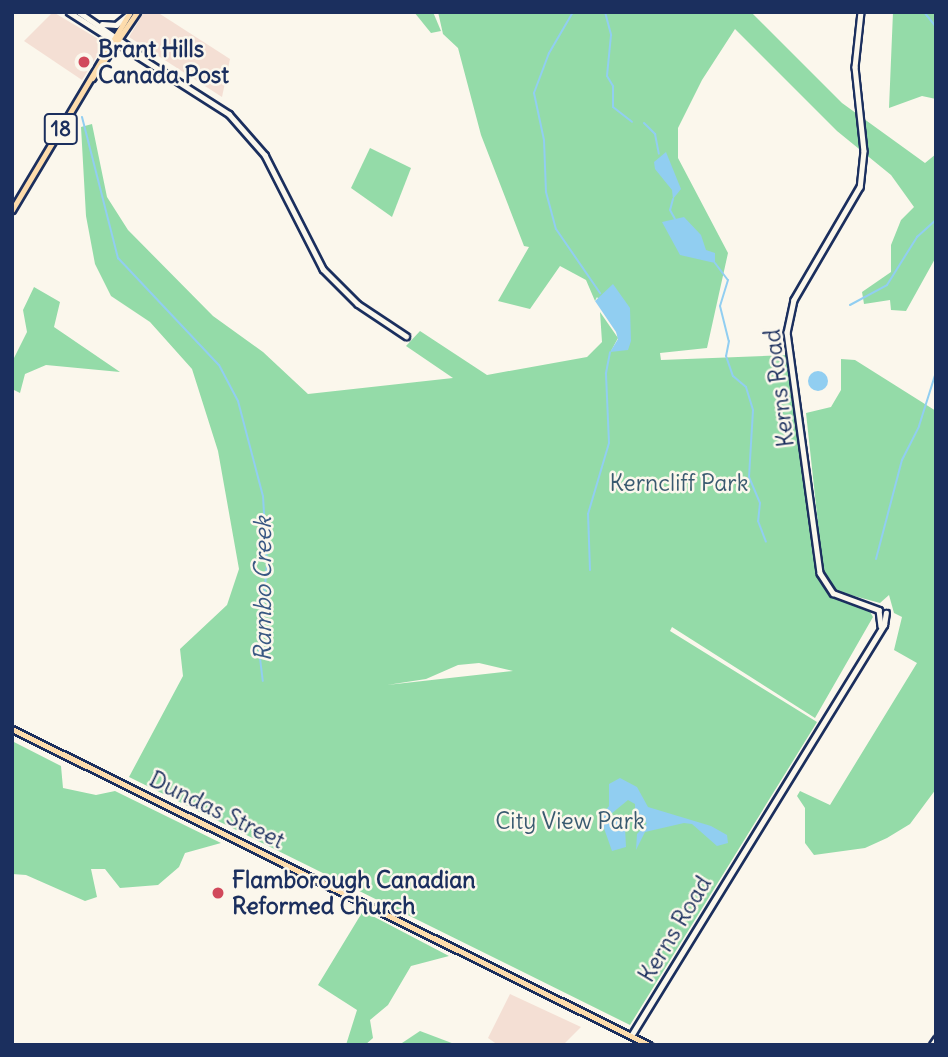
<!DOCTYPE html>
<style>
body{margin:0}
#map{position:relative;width:948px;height:1057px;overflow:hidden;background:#fbf7ec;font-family:Delius,sans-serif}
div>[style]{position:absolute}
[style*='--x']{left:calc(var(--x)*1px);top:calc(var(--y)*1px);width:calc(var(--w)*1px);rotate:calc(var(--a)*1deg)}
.built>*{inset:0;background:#f4dfd4}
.green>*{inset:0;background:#94dba8}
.water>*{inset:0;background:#91cef1}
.round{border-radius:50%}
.stream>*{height:2px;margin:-1px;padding:0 1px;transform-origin:1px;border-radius:1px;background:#91cef1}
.roads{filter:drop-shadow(2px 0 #1b2f5e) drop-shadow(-2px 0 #1b2f5e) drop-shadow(0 2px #1b2f5e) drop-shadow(0 -2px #1b2f5e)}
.secondary>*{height:4.5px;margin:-2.25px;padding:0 2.25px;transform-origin:2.25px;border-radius:2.25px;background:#fbf7ec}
.primary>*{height:5px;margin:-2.5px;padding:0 2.5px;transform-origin:2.5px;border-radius:2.5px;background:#fddcac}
.dots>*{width:19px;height:19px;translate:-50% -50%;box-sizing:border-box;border:4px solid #fbf7ec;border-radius:50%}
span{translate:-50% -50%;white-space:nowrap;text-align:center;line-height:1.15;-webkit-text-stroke:5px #fbf7ec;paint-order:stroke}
.shield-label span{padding:2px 5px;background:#fbf7ec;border:2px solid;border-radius:5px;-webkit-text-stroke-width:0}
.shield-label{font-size:21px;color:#1b2f5e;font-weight:700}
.poi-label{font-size:23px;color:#1b2f5e;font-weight:700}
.left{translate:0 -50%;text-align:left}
.street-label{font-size:23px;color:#1b2f5e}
.park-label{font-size:23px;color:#395a70}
.water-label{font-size:24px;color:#385783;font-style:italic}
.frame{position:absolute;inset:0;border:14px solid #1b2f5e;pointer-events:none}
</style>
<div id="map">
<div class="built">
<div style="clip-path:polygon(53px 12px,105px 43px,82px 80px,24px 41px)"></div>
<div style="clip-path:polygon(144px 12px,157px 12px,230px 59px,222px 97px,129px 37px)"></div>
<div style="clip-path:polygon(510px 994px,581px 1027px,563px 1045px,498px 1045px,488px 1038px)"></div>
</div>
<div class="green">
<div style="clip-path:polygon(414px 12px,433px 12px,441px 31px,431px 33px)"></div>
<div style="clip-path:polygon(evenodd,438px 12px,751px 12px,842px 103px,925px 163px,936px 154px,936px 257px,906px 311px,891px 310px,890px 300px,864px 304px,862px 292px,891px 272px,891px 245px,901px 220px,914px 207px,891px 175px,837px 131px,735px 29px,702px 80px,678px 128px,678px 158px,728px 253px,707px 348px,660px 353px,661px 360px,787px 355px,819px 579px,829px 594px,868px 608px,873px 617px,815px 718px,672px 627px,670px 631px,817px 722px,630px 1025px,129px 777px,183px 676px,180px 649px,227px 605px,239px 569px,218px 451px,192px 369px,150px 322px,111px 296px,95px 264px,86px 216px,81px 127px,92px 124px,107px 197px,128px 230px,213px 316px,263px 352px,308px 394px,453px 378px,406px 346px,420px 331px,487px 375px,587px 357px,602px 342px,600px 312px,618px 338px,611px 351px,620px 348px,615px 324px,597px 297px,595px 301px,586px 280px,560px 266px,530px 309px,498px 301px,529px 247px,524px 246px,481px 135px,458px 48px,443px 34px,438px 12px,479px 663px,513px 671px,387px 685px,426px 679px,458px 665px,479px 663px)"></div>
<div style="clip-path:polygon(893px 12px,936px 12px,936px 99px,922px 96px,889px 108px)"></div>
<div style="clip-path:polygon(370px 148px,411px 168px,392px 217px,351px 188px)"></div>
<div style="clip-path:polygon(34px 287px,60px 302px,54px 327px,120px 372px,46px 365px,25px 374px,20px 393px,12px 389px,12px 362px,27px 332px,23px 310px)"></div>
<div style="clip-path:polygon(841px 359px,855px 360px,936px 411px,936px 789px,910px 824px,887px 838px,865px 848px,814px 855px,805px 843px,805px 808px,797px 796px,800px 791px,830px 805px,917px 663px,894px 650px,902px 617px,894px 613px,889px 595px,880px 603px,836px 591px,824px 579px,806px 413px,831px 407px,841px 390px)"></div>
<div style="clip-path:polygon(12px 741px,61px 766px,63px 788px,96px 795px,115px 791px,221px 843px,185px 853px,179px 867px,158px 885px,120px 888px,105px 869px,91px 869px,97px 897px,85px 901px,26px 875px,12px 874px)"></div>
<div style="clip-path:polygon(363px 911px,449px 956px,411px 966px,388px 1005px,370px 1020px,373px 1038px,365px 1045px,346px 1045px,357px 1010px,318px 985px)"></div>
<div style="clip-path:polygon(420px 1031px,457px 1045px,399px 1045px)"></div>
</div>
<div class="water">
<div style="clip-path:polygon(666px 152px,681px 189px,673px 199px,672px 190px,655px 169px,654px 162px)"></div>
<div style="clip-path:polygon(684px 217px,701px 235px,706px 250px,715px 253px,715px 263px,680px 255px,662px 222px)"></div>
<div style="clip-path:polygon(613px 284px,630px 308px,631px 341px,628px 350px,610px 352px,618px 339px,616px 332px,595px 301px)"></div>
<div class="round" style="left:808px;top:371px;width:20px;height:20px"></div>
<div style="clip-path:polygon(620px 778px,637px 787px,648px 807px,711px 826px,727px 835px,728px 843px,717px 846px,692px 824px,684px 823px,645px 832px,636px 850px,637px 834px,647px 823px,635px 818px,635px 804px,628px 800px,611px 814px,625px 827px,626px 847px,612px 851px,600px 817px,609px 806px,609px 784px)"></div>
</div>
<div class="stream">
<div style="--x:573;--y:12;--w:48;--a:120.3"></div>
<div style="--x:549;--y:53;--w:43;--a:110.6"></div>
<div style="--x:534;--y:93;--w:48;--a:78"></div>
<div style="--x:544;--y:140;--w:52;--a:87.8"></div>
<div style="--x:546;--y:192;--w:38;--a:75"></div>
<div style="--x:556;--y:229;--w:78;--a:55.5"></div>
<div style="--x:605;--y:12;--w:24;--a:75"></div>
<div style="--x:611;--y:35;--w:41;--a:95.6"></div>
<div style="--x:607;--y:76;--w:12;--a:59"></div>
<div style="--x:613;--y:86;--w:21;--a:90"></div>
<div style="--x:613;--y:107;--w:24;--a:38"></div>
<div style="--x:924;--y:12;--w:19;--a:51"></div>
<div style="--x:82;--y:117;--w:146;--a:75.7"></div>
<div style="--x:118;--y:258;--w:147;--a:46.7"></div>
<div style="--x:219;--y:365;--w:41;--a:62.2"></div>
<div style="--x:238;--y:401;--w:98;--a:75.3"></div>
<div style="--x:263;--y:496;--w:69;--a:86.7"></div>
<div style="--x:267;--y:565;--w:85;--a:95.4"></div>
<div style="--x:259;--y:650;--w:31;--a:83"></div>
<div style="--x:644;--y:123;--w:16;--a:45"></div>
<div style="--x:655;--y:134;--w:20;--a:79"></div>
<div style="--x:673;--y:199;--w:11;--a:105"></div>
<div style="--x:670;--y:210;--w:10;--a:61"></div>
<div style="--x:715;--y:263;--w:21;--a:53"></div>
<div style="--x:728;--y:280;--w:27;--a:107"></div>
<div style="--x:720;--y:306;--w:36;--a:76"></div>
<div style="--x:729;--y:341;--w:15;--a:101"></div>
<div style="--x:726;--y:356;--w:21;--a:71"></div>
<div style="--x:733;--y:376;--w:17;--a:40"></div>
<div style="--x:746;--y:387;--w:24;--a:73"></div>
<div style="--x:753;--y:410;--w:67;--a:93.4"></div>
<div style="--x:749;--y:477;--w:28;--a:67"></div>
<div style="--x:760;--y:503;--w:18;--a:96"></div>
<div style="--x:758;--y:521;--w:22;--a:69"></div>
<div style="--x:850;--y:305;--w:42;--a:-28.4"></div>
<div style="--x:887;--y:285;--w:57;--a:-58"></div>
<div style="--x:917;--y:237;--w:25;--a:-42"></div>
<div style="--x:876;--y:559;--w:102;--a:-75.3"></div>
<div style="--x:902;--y:460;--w:38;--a:-63"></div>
<div style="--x:919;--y:426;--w:57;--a:-72.5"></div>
<div style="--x:590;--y:570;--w:56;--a:-92"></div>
<div style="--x:588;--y:514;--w:74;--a:-73.5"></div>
<div style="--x:609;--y:443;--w:70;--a:-92.5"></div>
<div style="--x:606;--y:373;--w:21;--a:-79"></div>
</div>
<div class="roads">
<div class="secondary">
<div style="--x:69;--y:12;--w:190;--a:32.5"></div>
<div style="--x:229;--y:114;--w:55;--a:48.7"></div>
<div style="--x:265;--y:155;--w:128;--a:63"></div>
<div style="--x:323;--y:269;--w:49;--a:45"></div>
<div style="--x:358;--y:304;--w:58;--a:33.7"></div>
<div style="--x:79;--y:12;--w:79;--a:34.7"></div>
<div style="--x:861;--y:12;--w:55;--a:96.2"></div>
<div style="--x:855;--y:67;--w:84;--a:83.9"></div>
<div style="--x:864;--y:151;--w:36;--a:96"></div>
<div style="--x:860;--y:187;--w:131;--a:120.3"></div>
<div style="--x:794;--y:300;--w:33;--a:102"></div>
<div style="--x:787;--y:332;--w:243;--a:82.2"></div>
<div style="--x:820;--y:573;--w:24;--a:57"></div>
<div style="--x:833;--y:593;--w:49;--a:20.3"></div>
<div style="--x:879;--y:610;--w:16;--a:83"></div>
<div style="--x:102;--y:24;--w:14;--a:4"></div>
<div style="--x:116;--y:25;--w:16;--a:-40"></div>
<div style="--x:631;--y:1036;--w:483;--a:-58.4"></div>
<div style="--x:884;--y:625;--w:12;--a:-81"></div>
<div style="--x:932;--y:1045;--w:7;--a:-56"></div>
</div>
<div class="primary">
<div style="--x:92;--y:78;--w:80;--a:-55.7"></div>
<div style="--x:12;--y:210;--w:230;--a:-59.2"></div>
<div style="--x:12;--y:729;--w:711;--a:26.38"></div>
</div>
</div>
<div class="dots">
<div style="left:84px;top:62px;background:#d1495b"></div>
<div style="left:218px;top:893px;background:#d1495b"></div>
</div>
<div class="shield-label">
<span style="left:61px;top:129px">18</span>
</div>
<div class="poi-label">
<span class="left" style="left:98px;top:62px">Brant Hills<br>Canada Post</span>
<span class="left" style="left:232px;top:893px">Flamborough Canadian<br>Reformed Church</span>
</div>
<div class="street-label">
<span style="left:779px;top:388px;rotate:-97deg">Kerns Road</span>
<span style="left:217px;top:810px;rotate:26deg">Dundas Street</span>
<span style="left:675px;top:929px;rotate:-59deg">Kerns Road</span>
</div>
<div class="park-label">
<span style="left:679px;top:483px">Kerncliff Park</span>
<span style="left:570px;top:821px">City View Park</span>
</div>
<div class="water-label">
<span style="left:263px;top:589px;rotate:-90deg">Rambo Creek</span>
</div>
<div class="frame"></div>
</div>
